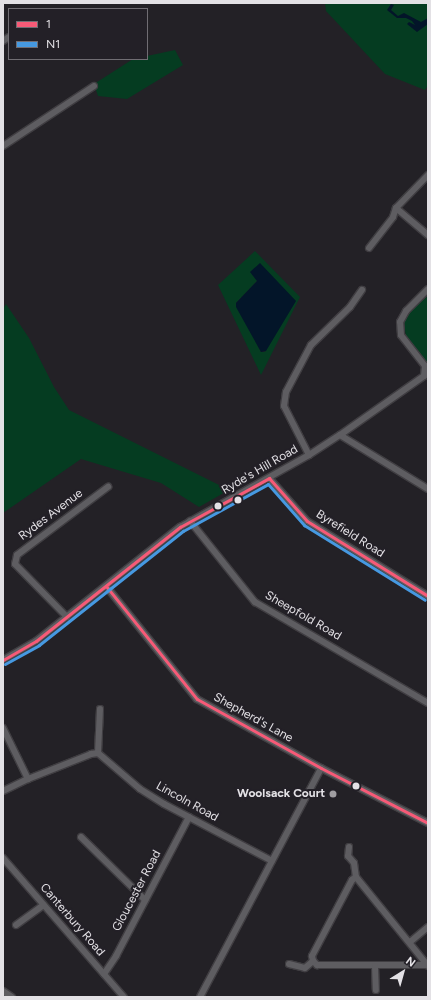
<!DOCTYPE html>
<style>
body{margin:0}
#map{position:relative;width:431px;height:1000px;overflow:hidden;background:#232126;font-family:Figtree,sans-serif}
div>[style]{position:absolute}
[style*='--x']{left:calc(var(--x)*1px);top:calc(var(--y)*1px);width:calc(var(--w)*1px);rotate:calc(var(--a)*1deg)}
.green>*{inset:0;background:#053c21}
.water>*{inset:0;background:#031529}
.roads{filter:drop-shadow(1px 0 #403e42) drop-shadow(-1px 0 #403e42) drop-shadow(0 1px #403e42) drop-shadow(0 -1px #403e42)}
.minor>*{height:6px;margin:-3px;padding:0 3px;transform-origin:3px;border-radius:3px;background:#5e5d61}
.bus-1>*{height:3px;margin:-1.5px;padding:0 1.5px;transform-origin:1.5px;border-radius:1.5px;background:#f75a77}
.bus-2>*{height:3px;margin:-1.5px;padding:0 1.5px;transform-origin:1.5px;border-radius:1.5px;background:#4699e1}
.dots>*{width:11px;height:11px;translate:-50% -50%;box-sizing:border-box;border:2px solid #232027;border-radius:50%}
span{translate:-50% -50%;white-space:nowrap;text-align:center;line-height:1.15;-webkit-text-stroke:4px #232027;paint-order:stroke}
.street-label{font-size:12px;color:#e3e1e5}
.poi-label{font-size:12px;color:#e3e1e5;font-weight:700}
.right{translate:-100% -50%;text-align:right}
.frame{position:absolute;inset:0;border:4px solid #e3e1e5;pointer-events:none}
.legend{position:absolute;left:8px;top:8px;width:140px;height:52px;box-sizing:border-box;background:#232027;border:1px solid #706d73;margin:0;padding:5px 7px;list-style:none;font-size:12px;color:#e3e1e5}
.legend li{display:flex;align-items:center;gap:8px;height:20px}
.legend b{width:20px;border:1px solid #706d73}
.north{position:absolute;left:383px;top:952px;width:40px;height:40px;-webkit-text-stroke:3px #232027;paint-order:stroke;rotate:37deg;font-size:11px;font-weight:700;line-height:16px;text-align:center;color:#e3e1e5}
.north::after{content:'';display:block;margin:auto;width:14px;height:18px;background:#e3e1e5;clip-path:polygon(50% 0,100% 100%,50% 72%,0 100%)}
</style>
<div id="map">
<div class="green">
<div style="clip-path:polygon(325px 3px,428px 3px,428px 85px,425px 90px,385px 74px,326px 11px)"></div>
<div style="clip-path:polygon(175px 50px,183px 65px,127px 99px,98px 96px,94px 84px,133px 59px,147px 59px,147px 56px)"></div>
<div style="clip-path:polygon(evenodd,255px 251px,300px 297px,261px 375px,218px 285px,255px 251px,257px 281px,266px 351px,264px 352px,261px 352px,236px 303px,257px 281px)"></div>
<div style="clip-path:polygon(428px 296px,428px 368px,423px 358px,406px 337px,404px 322px,408px 312px)"></div>
<div style="clip-path:polygon(6px 304px,29px 338px,54px 387px,69px 410px,229px 490px,199px 507px,161px 483px,81px 459px,3px 513px,3px 309px)"></div>
</div>
<div class="water">
<div style="clip-path:polygon(391px 4px,394px 5px,391px 10px,398px 16px,404px 13px,421px 22px,428px 18px,428px 24px,417px 32px,407px 24px,409px 22px,415px 25px,412px 21px,406px 18px,397px 18px,387px 10px)"></div>
<div style="clip-path:polygon(260px 263px,296px 301px,266px 351px,261px 352px,236px 307px,236px 303px,257px 281px,250px 272px)"></div>
</div>
<div class="roads">
<div class="minor">
<div style="--x:3;--y:41;--w:7;--a:-34"></div>
<div style="--x:3;--y:146;--w:109;--a:-33.4"></div>
<div style="--x:396;--y:208;--w:42;--a:40.2"></div>
<div style="--x:369;--y:248;--w:39;--a:-52"></div>
<div style="--x:393;--y:217;--w:9;--a:-72"></div>
<div style="--x:396;--y:208;--w:46;--a:-45.9"></div>
<div style="--x:340;--y:435;--w:103;--a:31.5"></div>
<div style="--x:309;--y:455;--w:55;--a:-117"></div>
<div style="--x:284;--y:406;--w:14;--a:-82"></div>
<div style="--x:286;--y:392;--w:53;--a:-62"></div>
<div style="--x:311;--y:345;--w:54;--a:-44.3"></div>
<div style="--x:350;--y:307;--w:21;--a:-55"></div>
<div style="--x:269;--y:478;--w:57;--a:48.5"></div>
<div style="--x:307;--y:521;--w:142;--a:31.8"></div>
<div style="--x:190;--y:521;--w:104;--a:51.3"></div>
<div style="--x:255;--y:602;--w:200;--a:30.3"></div>
<div style="--x:106;--y:586;--w:145;--a:51.2"></div>
<div style="--x:197;--y:699;--w:142;--a:29.1"></div>
<div style="--x:321;--y:768;--w:120;--a:27.2"></div>
<div style="--x:67;--y:617;--w:74;--a:-134.5"></div>
<div style="--x:15;--y:564;--w:9;--a:-77"></div>
<div style="--x:17;--y:555;--w:114;--a:-36.8"></div>
<div style="--x:3;--y:660;--w:38;--a:-30"></div>
<div style="--x:36;--y:641;--w:184;--a:-38.4"></div>
<div style="--x:180;--y:527;--w:148;--a:-29.2"></div>
<div style="--x:309;--y:455;--w:37;--a:-33"></div>
<div style="--x:340;--y:435;--w:103;--a:-35.1"></div>
<div style="--x:424;--y:376;--w:10;--a:-84"></div>
<div style="--x:425;--y:366;--w:39;--a:-128"></div>
<div style="--x:401;--y:335;--w:13;--a:-94"></div>
<div style="--x:400;--y:322;--w:13;--a:-61"></div>
<div style="--x:406;--y:311;--w:31;--a:-45"></div>
<div style="--x:3;--y:728;--w:57;--a:63.9"></div>
<div style="--x:98;--y:753;--w:55;--a:40.6"></div>
<div style="--x:140;--y:789;--w:28;--a:32"></div>
<div style="--x:164;--y:804;--w:122;--a:27.8"></div>
<div style="--x:98;--y:753;--w:44;--a:-87.4"></div>
<div style="--x:3;--y:791;--w:28;--a:-26"></div>
<div style="--x:28;--y:779;--w:68;--a:-21.6"></div>
<div style="--x:91;--y:754;--w:7;--a:-8"></div>
<div style="--x:81;--y:837;--w:90;--a:44.5"></div>
<div style="--x:349;--y:847;--w:9;--a:96"></div>
<div style="--x:348;--y:856;--w:9;--a:49"></div>
<div style="--x:354;--y:863;--w:14;--a:82"></div>
<div style="--x:3;--y:858;--w:184;--a:49"></div>
<div style="--x:356;--y:877;--w:5;--a:143"></div>
<div style="--x:352;--y:880;--w:86;--a:117.8"></div>
<div style="--x:312;--y:956;--w:5;--a:79"></div>
<div style="--x:313;--y:961;--w:6;--a:45"></div>
<div style="--x:317;--y:965;--w:110;--a:0"></div>
<div style="--x:356;--y:877;--w:114;--a:51"></div>
<div style="--x:16;--y:925;--w:34;--a:-36"></div>
<div style="--x:410;--y:942;--w:23;--a:-40"></div>
<div style="--x:289;--y:964;--w:16;--a:14"></div>
<div style="--x:305;--y:968;--w:11;--a:-41"></div>
<div style="--x:375;--y:966;--w:24;--a:88"></div>
<div style="--x:104;--y:974;--w:22;--a:-56"></div>
<div style="--x:116;--y:956;--w:157;--a:-62.3"></div>
<div style="--x:3;--y:991;--w:11;--a:34"></div>
<div style="--x:200;--y:997;--w:259;--a:-62.1"></div>
</div>
</div>
<div class="bus-1">
<div style="--x:106;--y:586;--w:145;--a:51.2"></div>
<div style="--x:197;--y:699;--w:142;--a:29.1"></div>
<div style="--x:321;--y:768;--w:120;--a:27.2"></div>
<div style="--x:3;--y:660;--w:38;--a:-30"></div>
<div style="--x:36;--y:641;--w:184;--a:-38.4"></div>
<div style="--x:180;--y:527;--w:102;--a:-28.8"></div>
<div style="--x:269;--y:478;--w:57;--a:48.5"></div>
<div style="--x:307;--y:521;--w:142;--a:31.8"></div>
</div>
<div class="bus-2">
<div style="--x:5;--y:664;--w:39;--a:-29"></div>
<div style="--x:39;--y:645;--w:184;--a:-38.4"></div>
<div style="--x:183;--y:531;--w:97;--a:-28.9"></div>
<div style="--x:268;--y:484;--w:55;--a:48.7"></div>
<div style="--x:304;--y:525;--w:142;--a:31.8"></div>
</div>
<div class="dots">
<div style="left:238px;top:500px;background:#e3e1e5"></div>
<div style="left:218px;top:506px;background:#e3e1e5"></div>
<div style="left:356px;top:786px;background:#e3e1e5"></div>
<div style="left:333px;top:794px;background:#a09ea2"></div>
</div>
<div class="street-label">
<span style="left:260px;top:470px;rotate:-30deg">Ryde's Hill Road</span>
<span style="left:51px;top:515px;rotate:-37deg">Rydes Avenue</span>
<span style="left:350px;top:534px;rotate:32deg">Byrefield Road</span>
<span style="left:303px;top:616px;rotate:30deg">Sheepfold Road</span>
<span style="left:253px;top:718px;rotate:29deg">Shepherd's Lane</span>
<span style="left:187px;top:802px;rotate:29deg">Lincoln Road</span>
<span style="left:137px;top:891px;rotate:-62deg">Gloucester Road</span>
<span style="left:72px;top:920px;rotate:49deg">Canterbury Road</span>
</div>
<div class="poi-label">
<span class="right" style="left:325px;top:794px">Woolsack Court</span>
</div>
<div class="frame"></div>
<ul class="legend">
<li><b style="height:5px;background:#f75a77"></b>1</li>
<li><b style="height:5px;background:#4699e1"></b>N1</li>
</ul>
<div class="north">N</div>
</div>
